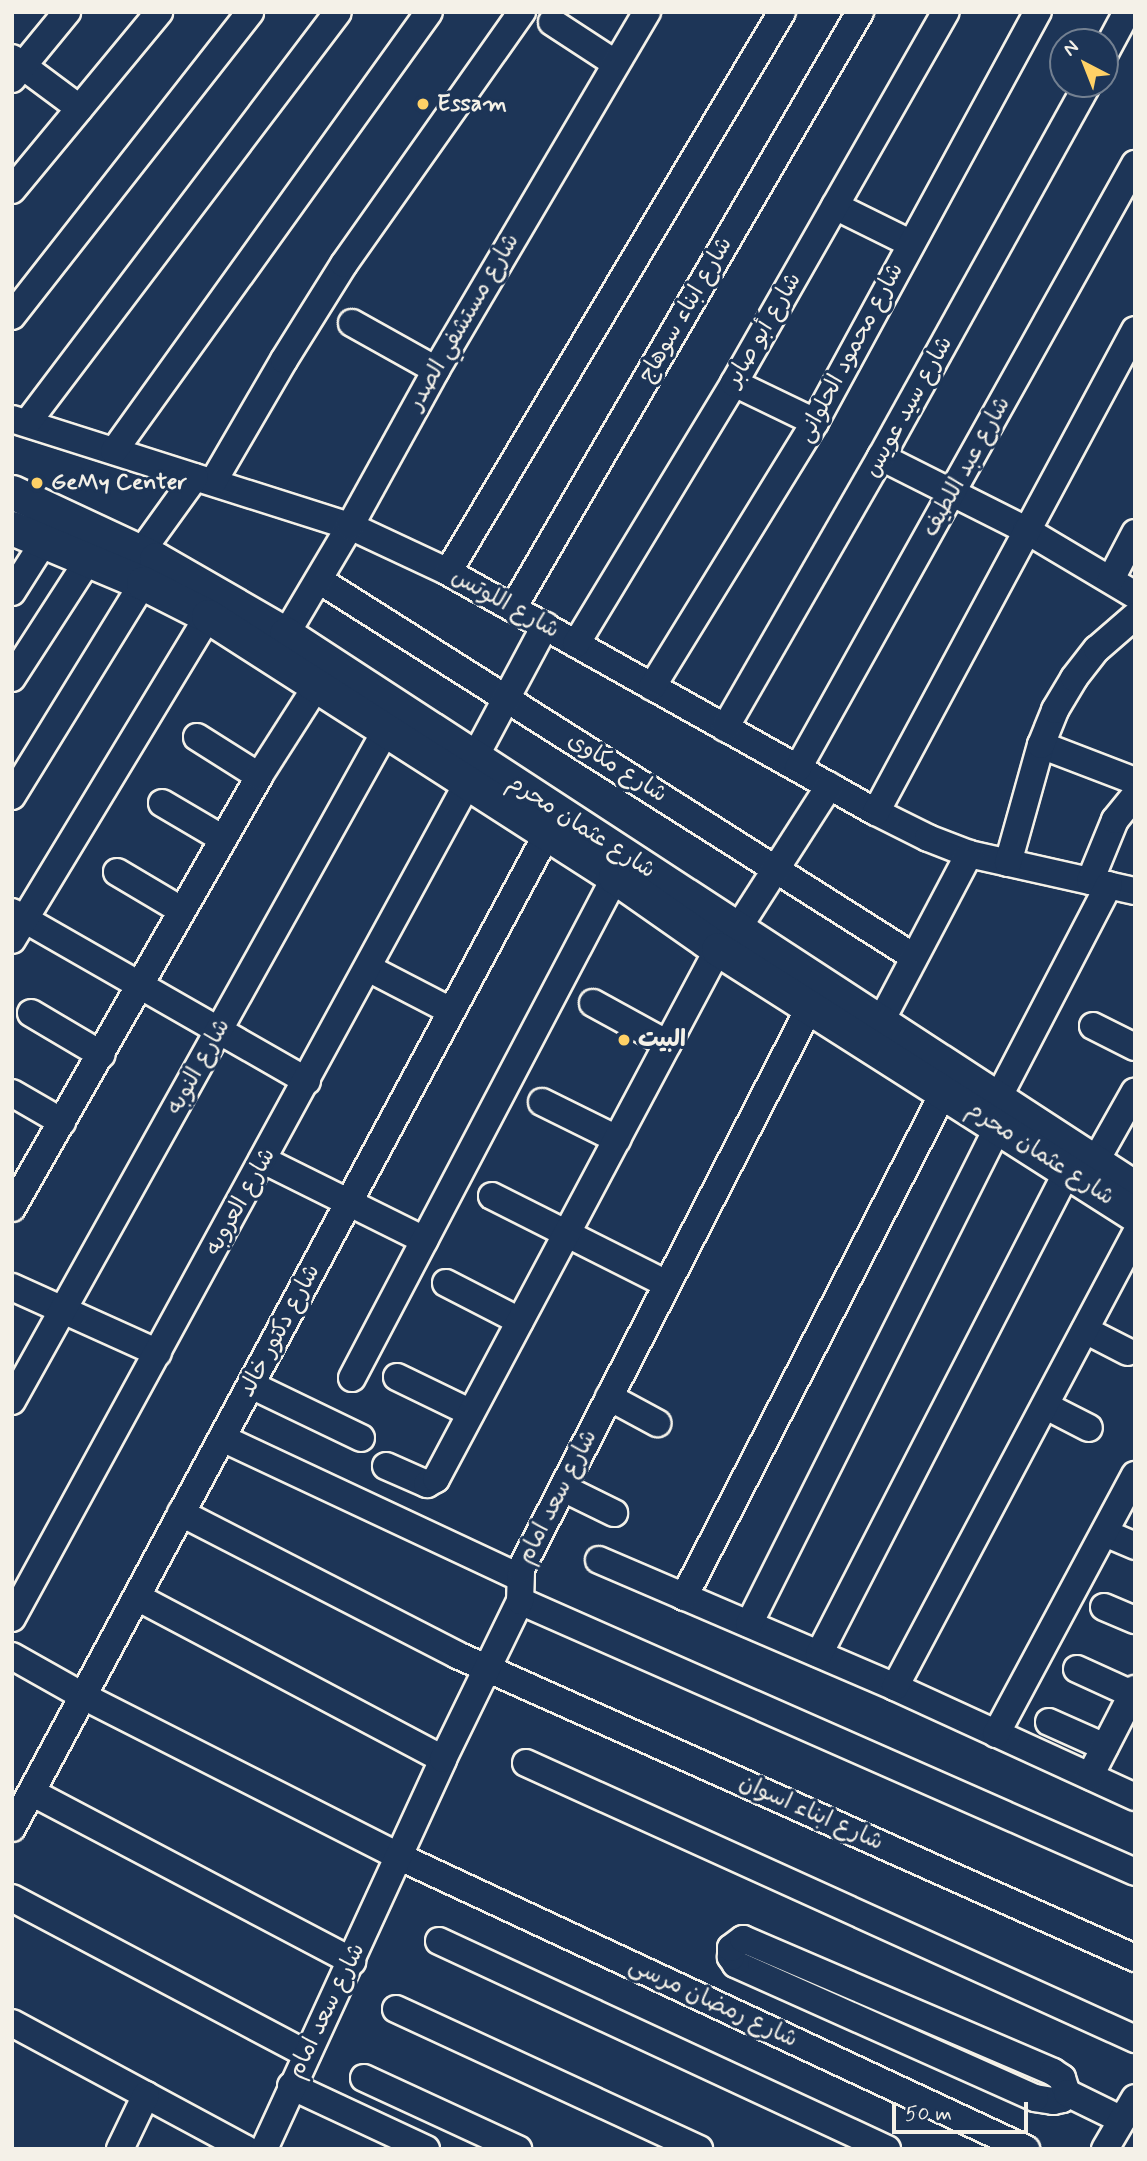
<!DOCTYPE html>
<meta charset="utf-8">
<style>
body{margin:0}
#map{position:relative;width:1147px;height:2161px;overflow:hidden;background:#1d3557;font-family:Mynerve,"Playpen Sans Arabic",sans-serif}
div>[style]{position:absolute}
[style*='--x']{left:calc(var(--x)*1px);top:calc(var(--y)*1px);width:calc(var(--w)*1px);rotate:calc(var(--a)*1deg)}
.roads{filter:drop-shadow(2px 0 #f4f1e8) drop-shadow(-2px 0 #f4f1e8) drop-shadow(0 2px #f4f1e8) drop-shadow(0 -2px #f4f1e8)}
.minor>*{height:26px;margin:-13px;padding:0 13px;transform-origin:13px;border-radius:13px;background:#1d3557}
.major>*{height:33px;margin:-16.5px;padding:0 16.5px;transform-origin:16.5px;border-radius:16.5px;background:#1d3557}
.dots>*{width:19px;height:19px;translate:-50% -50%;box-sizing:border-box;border:4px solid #1d3557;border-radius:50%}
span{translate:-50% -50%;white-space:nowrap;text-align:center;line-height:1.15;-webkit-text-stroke:6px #1d3557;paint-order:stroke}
.poi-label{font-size:23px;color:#f4f1e8;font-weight:700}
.left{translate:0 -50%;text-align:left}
.street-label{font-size:23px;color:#f4f1e8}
.frame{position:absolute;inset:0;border:14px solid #f4f1e8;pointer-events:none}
.north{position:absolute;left:1049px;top:28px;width:70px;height:70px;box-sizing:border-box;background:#1d3557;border:2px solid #738091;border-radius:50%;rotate:318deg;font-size:19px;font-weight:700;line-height:28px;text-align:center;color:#f4f1e8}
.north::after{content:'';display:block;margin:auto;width:24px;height:32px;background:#ffd166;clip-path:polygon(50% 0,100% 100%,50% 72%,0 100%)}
.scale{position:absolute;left:892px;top:2102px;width:136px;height:32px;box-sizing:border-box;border:4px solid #f4f1e8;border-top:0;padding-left:9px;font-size:21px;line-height:24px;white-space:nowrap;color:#f4f1e8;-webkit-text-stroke:5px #1d3557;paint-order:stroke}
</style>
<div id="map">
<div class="roads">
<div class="minor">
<div style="--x:552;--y:22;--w:75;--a:33.1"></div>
<div style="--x:1105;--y:53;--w:47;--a:-61.8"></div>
<div style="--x:12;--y:58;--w:84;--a:36.7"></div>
<div style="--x:12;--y:79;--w:87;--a:-50.6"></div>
<div style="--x:12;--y:190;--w:231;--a:-50.4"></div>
<div style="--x:835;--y:206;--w:84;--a:26.3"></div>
<div style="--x:12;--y:316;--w:386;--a:-51.9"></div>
<div style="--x:352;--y:323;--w:96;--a:29.2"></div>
<div style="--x:734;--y:383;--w:90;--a:25.7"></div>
<div style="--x:12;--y:419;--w:355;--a:17.6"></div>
<div style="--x:350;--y:526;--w:108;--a:25.1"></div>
<div style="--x:448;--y:572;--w:491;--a:29.3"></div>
<div style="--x:876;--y:812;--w:58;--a:26.6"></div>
<div style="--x:928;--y:838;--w:44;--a:21.3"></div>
<div style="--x:969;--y:854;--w:170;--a:12.6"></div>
<div style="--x:27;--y:423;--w:515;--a:-52.89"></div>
<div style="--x:114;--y:451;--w:540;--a:-54.34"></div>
<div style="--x:881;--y:457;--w:162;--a:26.7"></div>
<div style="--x:1026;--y:530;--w:127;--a:30.8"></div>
<div style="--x:213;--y:482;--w:141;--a:-59.8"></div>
<div style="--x:284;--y:360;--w:113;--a:-58"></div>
<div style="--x:344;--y:264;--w:309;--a:-54.8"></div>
<div style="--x:141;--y:552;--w:92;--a:-54.2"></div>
<div style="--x:448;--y:572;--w:652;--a:-59.19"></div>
<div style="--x:1111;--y:579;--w:52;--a:-62.4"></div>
<div style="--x:319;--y:580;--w:704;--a:32.36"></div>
<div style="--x:12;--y:592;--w:62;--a:-57.6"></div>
<div style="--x:513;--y:608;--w:690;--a:-59.79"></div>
<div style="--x:286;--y:634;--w:126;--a:-59.3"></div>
<div style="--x:350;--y:526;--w:178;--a:-61.1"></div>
<div style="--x:436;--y:370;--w:416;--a:-59.5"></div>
<div style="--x:576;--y:644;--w:305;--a:-58.8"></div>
<div style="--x:734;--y:383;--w:427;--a:-60.3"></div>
<div style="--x:12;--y:678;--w:142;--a:-57.1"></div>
<div style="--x:652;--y:687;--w:311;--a:-58.4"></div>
<div style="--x:815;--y:422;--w:467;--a:-61.5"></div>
<div style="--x:725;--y:728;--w:313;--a:-60.1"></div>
<div style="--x:881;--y:457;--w:427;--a:-61"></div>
<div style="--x:197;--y:737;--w:73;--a:32.2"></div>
<div style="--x:1041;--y:745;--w:101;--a:21"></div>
<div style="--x:475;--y:757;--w:149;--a:-61.9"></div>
<div style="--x:798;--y:768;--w:692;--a:-60.84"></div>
<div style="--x:12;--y:796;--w:250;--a:-58.4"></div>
<div style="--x:162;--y:803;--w:71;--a:30.5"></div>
<div style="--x:876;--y:812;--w:547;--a:-61.75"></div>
<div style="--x:1008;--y:863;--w:123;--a:-74.4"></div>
<div style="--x:1041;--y:745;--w:38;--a:-68"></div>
<div style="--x:1055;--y:710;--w:37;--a:-59"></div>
<div style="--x:1074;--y:678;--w:37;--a:-52"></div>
<div style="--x:1097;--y:649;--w:50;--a:-41"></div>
<div style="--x:117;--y:872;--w:74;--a:30.7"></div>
<div style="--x:1090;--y:881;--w:66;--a:-67.7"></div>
<div style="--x:1115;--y:820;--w:32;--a:-51"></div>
<div style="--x:12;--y:912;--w:340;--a:29.8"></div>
<div style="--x:738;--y:928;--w:169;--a:-57.3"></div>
<div style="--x:12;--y:940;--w:379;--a:-58.8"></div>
<div style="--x:368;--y:968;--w:93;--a:27.4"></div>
<div style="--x:593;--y:1003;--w:85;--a:28.7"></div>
<div style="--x:31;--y:1013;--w:82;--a:30.6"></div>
<div style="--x:881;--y:1021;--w:189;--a:-62.2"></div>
<div style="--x:1093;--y:1026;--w:47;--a:26.6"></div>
<div style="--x:12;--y:1093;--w:58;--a:30.1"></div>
<div style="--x:998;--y:1098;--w:240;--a:-62.5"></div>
<div style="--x:542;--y:1102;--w:84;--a:26.3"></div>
<div style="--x:265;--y:1161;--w:178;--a:26.4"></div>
<div style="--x:1095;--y:1162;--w:81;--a:-60.6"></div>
<div style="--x:492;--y:1196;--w:196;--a:26.7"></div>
<div style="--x:12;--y:1208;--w:498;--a:-60.2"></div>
<div style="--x:259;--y:776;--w:106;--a:-57.4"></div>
<div style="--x:446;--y:1283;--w:83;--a:27.2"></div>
<div style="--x:12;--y:1287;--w:160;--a:24.3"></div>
<div style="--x:1085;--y:1330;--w:48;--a:27.1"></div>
<div style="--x:397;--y:1377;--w:82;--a:25.9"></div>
<div style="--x:352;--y:1378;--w:583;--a:-62.29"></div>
<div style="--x:251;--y:1385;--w:122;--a:25.7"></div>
<div style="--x:609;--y:1397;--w:55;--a:28.4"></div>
<div style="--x:12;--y:1401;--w:766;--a:-60.86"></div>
<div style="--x:1046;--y:1406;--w:48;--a:27.1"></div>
<div style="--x:222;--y:1438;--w:328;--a:25.1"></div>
<div style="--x:386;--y:1466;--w:45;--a:23.7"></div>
<div style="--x:427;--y:1484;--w:10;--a:-29"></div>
<div style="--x:436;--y:1479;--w:600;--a:-61.98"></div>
<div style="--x:563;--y:1488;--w:57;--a:26.1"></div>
<div style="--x:181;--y:1513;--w:310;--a:27.2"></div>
<div style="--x:457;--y:1655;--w:743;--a:24.08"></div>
<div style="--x:1105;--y:1533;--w:33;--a:23"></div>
<div style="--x:599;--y:1560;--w:322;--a:23.2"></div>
<div style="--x:895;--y:1687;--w:264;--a:24.6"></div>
<div style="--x:137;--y:1597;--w:346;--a:27.9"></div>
<div style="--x:684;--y:1597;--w:568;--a:-62.76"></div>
<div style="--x:520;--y:1601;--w:672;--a:23.78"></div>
<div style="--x:1104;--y:1607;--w:34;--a:23"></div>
<div style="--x:12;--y:1618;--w:950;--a:-61.38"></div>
<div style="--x:749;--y:1624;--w:556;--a:-63.39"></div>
<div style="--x:819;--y:1654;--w:542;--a:-62.77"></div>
<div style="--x:12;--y:1656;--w:81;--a:29.4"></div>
<div style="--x:83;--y:1696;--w:356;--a:26.9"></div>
<div style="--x:400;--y:1857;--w:691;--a:25.01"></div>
<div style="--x:1077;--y:1669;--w:60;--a:24.4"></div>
<div style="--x:895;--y:1687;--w:512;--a:-62.03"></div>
<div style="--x:1049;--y:1722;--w:61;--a:24.1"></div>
<div style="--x:996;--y:1734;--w:294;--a:-61.8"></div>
<div style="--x:526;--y:1763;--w:669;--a:24.38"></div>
<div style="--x:1090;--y:1776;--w:98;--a:-62.7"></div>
<div style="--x:33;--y:1793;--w:361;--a:27.8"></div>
<div style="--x:12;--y:1828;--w:1129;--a:-61.71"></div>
<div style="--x:12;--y:1898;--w:334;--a:27.9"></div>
<div style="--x:439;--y:1941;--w:494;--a:24.9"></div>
<div style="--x:396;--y:2009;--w:334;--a:24.8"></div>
<div style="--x:12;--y:2023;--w:266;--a:28.3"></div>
<div style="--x:364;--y:2078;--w:170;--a:24.8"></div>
<div style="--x:291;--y:2086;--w:149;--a:25"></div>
<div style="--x:1067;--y:2093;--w:8;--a:130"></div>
<div style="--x:1062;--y:2099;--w:9;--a:167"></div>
<div style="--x:1053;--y:2101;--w:18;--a:-171"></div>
<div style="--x:1035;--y:2098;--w:328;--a:-155.9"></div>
<div style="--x:736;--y:1964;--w:9;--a:-126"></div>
<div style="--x:731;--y:1957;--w:9;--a:-90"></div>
<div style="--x:731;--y:1948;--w:15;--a:-37"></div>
<div style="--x:743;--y:1939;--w:337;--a:23.2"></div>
<div style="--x:1053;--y:2072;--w:11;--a:34"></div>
<div style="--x:1062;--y:2078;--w:16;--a:72"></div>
<div style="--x:1067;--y:2093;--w:61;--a:26.1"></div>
<div style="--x:120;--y:2149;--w:60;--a:-64.3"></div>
<div style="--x:264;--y:2149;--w:429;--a:-65.3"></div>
<div style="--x:443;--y:1759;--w:176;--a:-64"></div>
<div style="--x:520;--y:1601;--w:32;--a:-88"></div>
<div style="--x:521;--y:1569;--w:632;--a:-62.79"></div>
<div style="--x:1105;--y:2149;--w:59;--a:-59.5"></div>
</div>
<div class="major">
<div style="--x:12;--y:492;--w:159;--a:25"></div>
<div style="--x:156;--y:559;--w:150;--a:30"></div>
<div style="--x:286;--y:634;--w:1014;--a:33.13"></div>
<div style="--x:12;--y:528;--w:142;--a:22.8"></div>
<div style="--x:143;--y:583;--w:73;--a:26.9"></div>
<div style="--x:208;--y:616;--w:483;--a:32.7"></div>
<div style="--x:615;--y:877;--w:126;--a:35"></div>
<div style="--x:718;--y:949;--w:495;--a:32.5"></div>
</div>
</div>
<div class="dots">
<div style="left:423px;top:104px;background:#ffd166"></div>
<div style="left:37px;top:483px;background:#ffd166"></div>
<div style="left:624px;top:1040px;background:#ffd166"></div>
</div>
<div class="poi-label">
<span class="left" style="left:437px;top:104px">Essam</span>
<span class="left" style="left:51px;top:483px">GeMy Center</span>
<span class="left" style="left:638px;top:1040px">البيت</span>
</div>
<div class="street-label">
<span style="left:686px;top:310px;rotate:-60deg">شارع ابناء سوهاج</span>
<span style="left:464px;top:322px;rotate:-60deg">شارع مستشفي الصدر</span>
<span style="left:764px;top:330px;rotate:-60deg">شارع أبو صابر</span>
<span style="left:851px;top:353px;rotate:-62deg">شارع محمود الحلوانى</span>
<span style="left:909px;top:407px;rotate:-61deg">شارع سيد عويس</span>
<span style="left:967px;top:467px;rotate:-61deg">شارع عبد اللطيف</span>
<span style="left:505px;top:604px;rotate:29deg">شارع اللوتس</span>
<span style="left:617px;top:768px;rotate:32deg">شارع مكاوى</span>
<span style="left:581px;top:827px;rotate:33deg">شارع عثمان محرم</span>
<span style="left:199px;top:1067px;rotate:-61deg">شارع النوبه</span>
<span style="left:1040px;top:1154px;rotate:33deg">شارع عثمان محرم</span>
<span style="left:241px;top:1202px;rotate:-61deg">شارع العروبه</span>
<span style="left:280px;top:1331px;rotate:-62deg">شارع دكتور خالد</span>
<span style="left:558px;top:1497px;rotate:-63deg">شارع سعد امام</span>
<span style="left:811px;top:1813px;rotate:24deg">شارع ابناء اسوان</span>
<span style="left:713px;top:2003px;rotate:25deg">شارع رمضان مرسى</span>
<span style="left:327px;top:2011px;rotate:-64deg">شارع سعد امام</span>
</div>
<div class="frame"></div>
<div class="north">N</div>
<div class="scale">50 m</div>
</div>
